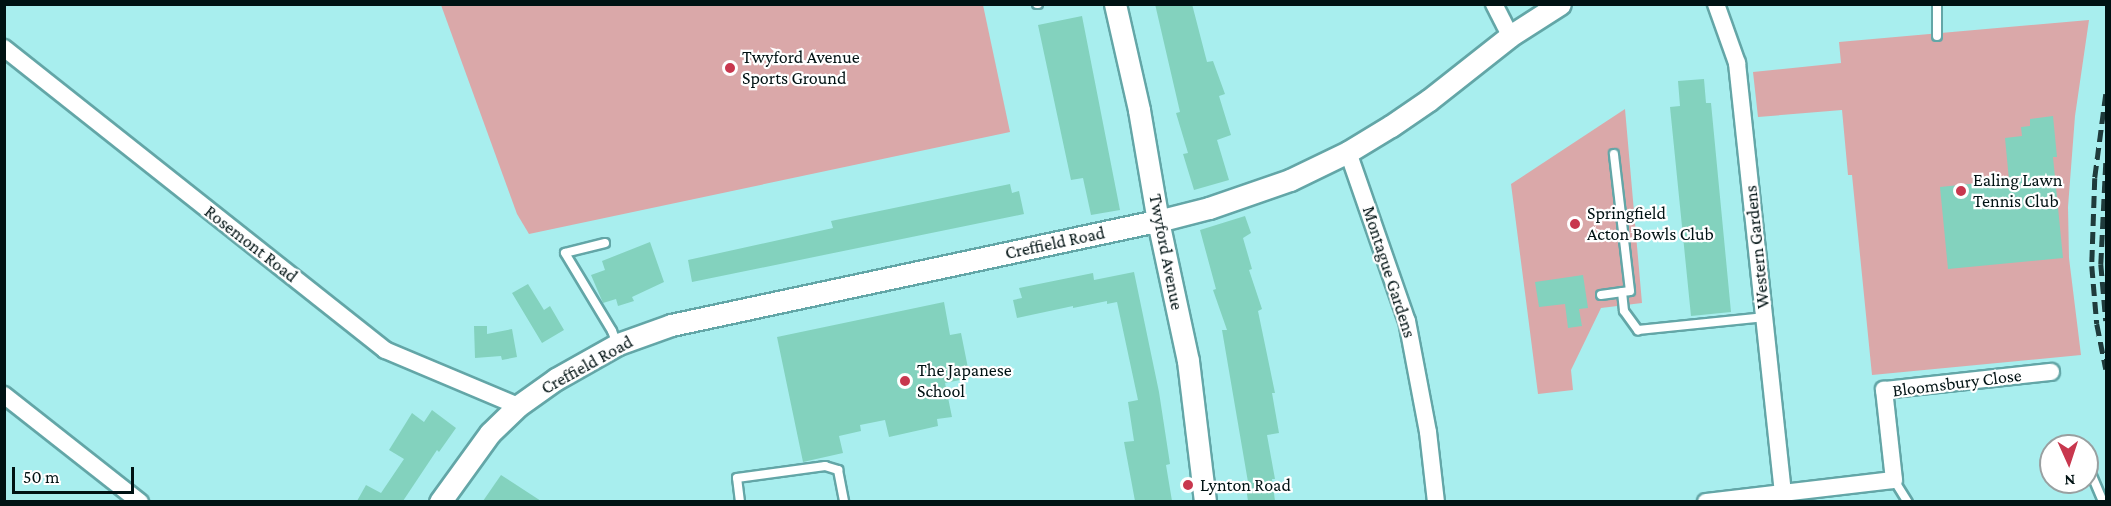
<!DOCTYPE html>
<style>
body{margin:0}
#map{position:relative;width:2111px;height:506px;overflow:hidden;background:#a8eeee;font-family:"Crimson Pro",serif}
div>[style]{position:absolute}
[style*='--x']{left:calc(var(--x)*1px);top:calc(var(--y)*1px);width:calc(var(--w)*1px);rotate:calc(var(--a)*1deg)}
.green>*{inset:0;background:#daa8a9}
.building>*{inset:0;background:#83d2be}
.roads{filter:drop-shadow(2px 0 #63a6a7) drop-shadow(-2px 0 #63a6a7) drop-shadow(0 2px #63a6a7) drop-shadow(0 -2px #63a6a7)}
.service>*{height:8px;margin:-4px;padding:0 4px;transform-origin:4px;border-radius:4px;background:#fff}
.minor>*{height:16px;margin:-8px;padding:0 8px;transform-origin:8px;border-radius:8px;background:#fff}
.tertiary>*{height:21px;margin:-10.5px;padding:0 10.5px;transform-origin:10.5px;border-radius:10.5px;background:#fff}
.rail>*{height:4.5px;margin-top:-2.25px;transform-origin:0;background:repeating-linear-gradient(90deg,#1f3b3c 0 12px,transparent 0 18px)}
.dots>*{width:16px;height:16px;translate:-50% -50%;box-sizing:border-box;border:3px solid #fff;border-radius:50%}
span{translate:-50% -50%;white-space:nowrap;text-align:center;line-height:1.15;-webkit-text-stroke:4.5px #fff;paint-order:stroke}
.poi-label{font-size:18px;color:#001213}
.left{translate:0 -50%;text-align:left}
.street-label{font-size:18px;color:#001213}
.frame{position:absolute;inset:0;border:6px solid #001213;pointer-events:none}
.north{position:absolute;left:2039px;top:434px;width:60px;height:60px;box-sizing:border-box;background:#fff;border:2px solid #99a0a1;border-radius:50%;rotate:177deg;font-size:16px;font-weight:700;line-height:24px;text-align:center;color:#001213}
.north::after{content:'';display:block;margin:auto;width:21px;height:27px;background:#c8374e;clip-path:polygon(50% 0,100% 100%,50% 72%,0 100%)}
.scale{position:absolute;left:12px;top:467px;width:122px;height:27px;box-sizing:border-box;border:3px solid #001213;border-top:0;padding-left:8px;font-size:18px;line-height:21px;white-space:nowrap;color:#001213;-webkit-text-stroke:4px #fff;paint-order:stroke}
</style>
<div id="map">
<div class="green">
<div style="clip-path:polygon(441px 5px,983px 5px,1010px 132px,529px 234px,517px 214px)"></div>
<div style="clip-path:polygon(2089px 20px,2075px 116px,2068px 207px,2069px 258px,2081px 355px,1872px 375px,1852px 175px,1848px 175px,1842px 110px,1758px 117px,1753px 72px,1841px 63px,1839px 42px)"></div>
<div style="clip-path:polygon(1625px 109px,1642px 303px,1601px 308px,1571px 370px,1573px 390px,1538px 394px,1511px 184px)"></div>
</div>
<div class="building">
<div style="clip-path:polygon(1155px 4px,1192px 4px,1207px 62px,1213px 61px,1225px 94px,1219px 96px,1231px 135px,1217px 140px,1229px 180px,1194px 190px,1183px 154px,1188px 153px,1176px 113px,1180px 112px)"></div>
<div style="clip-path:polygon(1082px 16px,1120px 210px,1091px 215px,1083px 178px,1071px 180px,1038px 25px)"></div>
<div style="clip-path:polygon(1704px 79px,1706px 103px,1711px 103px,1731px 312px,1691px 316px,1670px 107px,1680px 106px,1678px 81px)"></div>
<div style="clip-path:polygon(2053px 116px,2057px 157px,2053px 157px,2063px 258px,1948px 269px,1940px 187px,2009px 180px,2005px 138px,2022px 136px,2021px 127px,2030px 126px,2030px 119px)"></div>
<div style="clip-path:polygon(1010px 184px,1012px 193px,1019px 191px,1024px 214px,692px 282px,688px 260px,833px 228px,831px 221px)"></div>
<div style="clip-path:polygon(1245px 216px,1251px 233px,1243px 238px,1252px 269px,1249px 270px,1262px 309px,1258px 311px,1275px 393px,1272px 393px,1279px 433px,1267px 435px,1275px 479px,1272px 479px,1275px 501px,1248px 501px,1246px 488px,1249px 488px,1222px 330px,1227px 330px,1213px 290px,1216px 289px,1200px 230px)"></div>
<div style="clip-path:polygon(650px 242px,664px 282px,632px 297px,634px 301px,618px 306px,616px 299px,603px 303px,591px 275px,605px 270px,602px 261px)"></div>
<div style="clip-path:polygon(1134px 272px,1159px 392px,1170px 464px,1166px 465px,1172px 501px,1135px 501px,1124px 442px,1134px 441px,1128px 402px,1138px 400px,1117px 302px,1107px 304px,1107px 301px,1073px 308px,1073px 306px,1017px 318px,1013px 300px,1022px 298px,1019px 288px,1093px 273px,1094px 280px)"></div>
<div style="clip-path:polygon(1583px 275px,1588px 308px,1579px 309px,1582px 326px,1568px 328px,1565px 304px,1539px 307px,1535px 282px)"></div>
<div style="clip-path:polygon(528px 284px,544px 310px,550px 306px,564px 330px,542px 343px,512px 293px)"></div>
<div style="clip-path:polygon(944px 302px,950px 335px,961px 333px,970px 378px,945px 383px,952px 417px,937px 419px,938px 426px,889px 437px,885px 420px,860px 425px,861px 431px,839px 436px,843px 453px,803px 462px,777px 337px)"></div>
<div style="clip-path:polygon(474px 326px,487px 326px,487px 334px,512px 329px,517px 357px,502px 360px,501px 356px,475px 358px)"></div>
<div style="clip-path:polygon(432px 410px,456px 428px,439px 452px,437px 450px,403px 501px,357px 501px,366px 485px,381px 493px,404px 459px,389px 450px,404px 426px,412px 413px,424px 422px)"></div>
<div style="clip-path:polygon(501px 475px,541px 501px,483px 501px)"></div>
</div>
<div class="roads">
<div class="service">
<div style="--x:1037;--y:4;--w:1;--a:0"></div>
<div style="--x:1937;--y:36;--w:32;--a:-90"></div>
<div style="--x:605;--y:243;--w:41;--a:166"></div>
<div style="--x:565;--y:253;--w:91;--a:58.9"></div>
<div style="--x:612;--y:331;--w:14;--a:69"></div>
<div style="--x:1622;--y:292;--w:19;--a:84"></div>
<div style="--x:1624;--y:311;--w:24;--a:54"></div>
<div style="--x:1638;--y:330;--w:128;--a:-5.8"></div>
<div style="--x:1601;--y:295;--w:29;--a:-8"></div>
<div style="--x:1630;--y:291;--w:138;--a:-96.7"></div>
<div style="--x:2090;--y:471;--w:34;--a:67"></div>
<div style="--x:1894;--y:480;--w:26;--a:58"></div>
<div style="--x:740;--y:502;--w:24;--a:-97"></div>
<div style="--x:737;--y:478;--w:89;--a:-7.8"></div>
<div style="--x:825;--y:466;--w:14;--a:17"></div>
<div style="--x:838;--y:470;--w:33;--a:79"></div>
</div>
<div class="minor">
<div style="--x:1494;--y:4;--w:36;--a:63"></div>
<div style="--x:1716;--y:4;--w:63;--a:70.4"></div>
<div style="--x:1737;--y:63;--w:432;--a:83.9"></div>
<div style="--x:4;--y:48;--w:486;--a:38.4"></div>
<div style="--x:385;--y:350;--w:144;--a:22.8"></div>
<div style="--x:1348;--y:152;--w:179;--a:70.8"></div>
<div style="--x:1407;--y:321;--w:113;--a:79.3"></div>
<div style="--x:1428;--y:432;--w:70;--a:83.5"></div>
<div style="--x:4;--y:395;--w:173;--a:38.2"></div>
<div style="--x:1706;--y:502;--w:189;--a:-6.7"></div>
<div style="--x:1894;--y:480;--w:91;--a:-96.3"></div>
<div style="--x:1884;--y:390;--w:168;--a:-6.2"></div>
</div>
<div class="tertiary">
<div style="--x:1115;--y:4;--w:109;--a:77.2"></div>
<div style="--x:1139;--y:110;--w:113;--a:80.3"></div>
<div style="--x:1158;--y:221;--w:143;--a:77.9"></div>
<div style="--x:1188;--y:361;--w:142;--a:83.1"></div>
<div style="--x:440;--y:502;--w:85;--a:-54.1"></div>
<div style="--x:490;--y:433;--w:39;--a:-44"></div>
<div style="--x:518;--y:406;--w:47;--a:-35.4"></div>
<div style="--x:556;--y:379;--w:71;--a:-29.4"></div>
<div style="--x:618;--y:344;--w:56;--a:-19.7"></div>
<div style="--x:671;--y:325;--w:498;--a:-12.1"></div>
<div style="--x:1158;--y:221;--w:53;--a:-14.3"></div>
<div style="--x:1209;--y:208;--w:86;--a:-19.1"></div>
<div style="--x:1290;--y:180;--w:64;--a:-25.8"></div>
<div style="--x:1348;--y:152;--w:50;--a:-31.2"></div>
<div style="--x:1391;--y:126;--w:46;--a:-34.4"></div>
<div style="--x:1429;--y:100;--w:103;--a:-38.3"></div>
<div style="--x:1510;--y:36;--w:59;--a:-32.6"></div>
</div>
</div>
<div class="rail">
<div style="--x:2106;--y:94;--w:85;--a:97.5"></div>
<div style="--x:2095;--y:178;--w:88;--a:92"></div>
<div style="--x:2092;--y:266;--w:58;--a:85.1"></div>
<div style="--x:2097;--y:324;--w:46;--a:78.7"></div>
<div style="--x:2106;--y:163;--w:101;--a:92.8"></div>
<div style="--x:2101;--y:264;--w:57;--a:85"></div>
</div>
<div class="dots">
<div style="left:730px;top:68px;background:#c8374e"></div>
<div style="left:1961px;top:191px;background:#c8374e"></div>
<div style="left:1575px;top:224px;background:#c8374e"></div>
<div style="left:905px;top:381px;background:#c8374e"></div>
<div style="left:1188px;top:485px;background:#c8374e"></div>
</div>
<div class="poi-label">
<span class="left" style="left:742px;top:68px">Twyford Avenue<br>Sports Ground</span>
<span class="left" style="left:1973px;top:191px">Ealing Lawn<br>Tennis Club</span>
<span class="left" style="left:1587px;top:224px">Springfield<br>Acton Bowls Club</span>
<span class="left" style="left:917px;top:381px">The Japanese<br>School</span>
<span class="left" style="left:1200px;top:485px">Lynton Road</span>
</div>
<div class="street-label">
<span style="left:1055px;top:243px;rotate:-12deg">Creffield Road</span>
<span style="left:251px;top:244px;rotate:38deg">Rosemont Road</span>
<span style="left:1757px;top:247px;rotate:-96deg">Western Gardens</span>
<span style="left:1166px;top:252px;rotate:79deg">Twyford Avenue</span>
<span style="left:1389px;top:272px;rotate:72deg">Montague Gardens</span>
<span style="left:587px;top:365px;rotate:-29deg">Creffield Road</span>
<span style="left:1957px;top:383px;rotate:-7deg">Bloomsbury Close</span>
</div>
<div class="frame"></div>
<div class="north">N</div>
<div class="scale">50 m</div>
</div>
